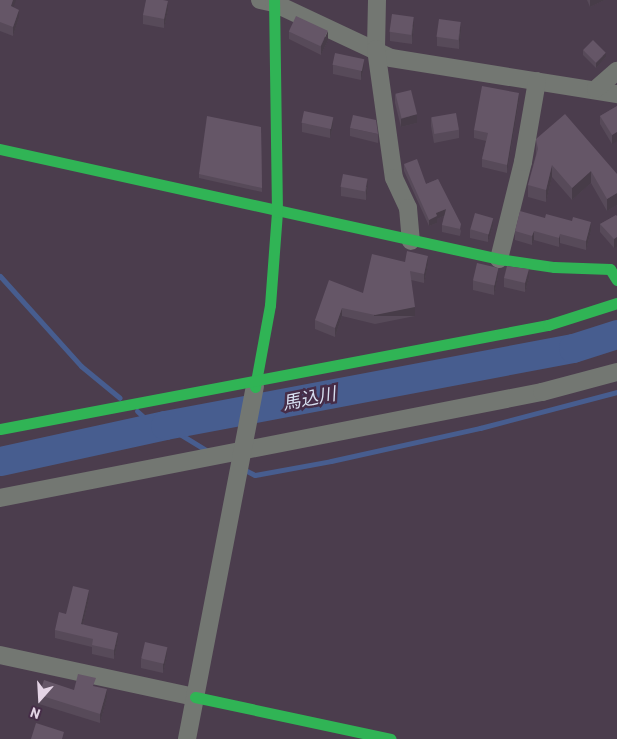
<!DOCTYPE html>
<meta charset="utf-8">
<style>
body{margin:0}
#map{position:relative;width:617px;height:739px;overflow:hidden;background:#4b3d4d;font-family:Barlow,"Noto Sans JP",sans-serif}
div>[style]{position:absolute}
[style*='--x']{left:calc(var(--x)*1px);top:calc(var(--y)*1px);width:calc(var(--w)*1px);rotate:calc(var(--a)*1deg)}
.stream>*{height:5px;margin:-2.5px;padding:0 2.5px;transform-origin:2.5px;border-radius:2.5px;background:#475d8f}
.river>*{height:29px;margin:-14.5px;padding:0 14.5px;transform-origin:14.5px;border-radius:14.5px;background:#475d8f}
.street>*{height:18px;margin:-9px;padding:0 9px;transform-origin:9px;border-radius:9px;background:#737772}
.fast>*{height:11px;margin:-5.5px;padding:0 5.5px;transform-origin:5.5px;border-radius:5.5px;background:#30b455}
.wall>*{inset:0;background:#574a59}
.shaded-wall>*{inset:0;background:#473c48;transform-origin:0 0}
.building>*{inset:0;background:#655667;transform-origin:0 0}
span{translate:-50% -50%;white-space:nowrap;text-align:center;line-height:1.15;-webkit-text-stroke:5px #462d48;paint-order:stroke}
.water-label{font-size:18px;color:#d7dff0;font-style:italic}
.north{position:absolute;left:15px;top:674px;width:50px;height:50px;-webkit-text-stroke:4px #462d48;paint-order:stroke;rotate:199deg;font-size:14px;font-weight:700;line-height:20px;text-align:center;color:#e4d4e5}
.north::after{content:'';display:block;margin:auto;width:18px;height:22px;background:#e4d4e5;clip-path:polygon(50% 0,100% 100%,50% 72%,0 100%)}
</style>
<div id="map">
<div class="stream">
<div style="--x:0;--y:276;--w:121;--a:48"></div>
<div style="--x:81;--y:366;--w:50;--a:39.4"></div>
<div style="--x:137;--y:411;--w:15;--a:42"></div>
<div style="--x:148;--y:421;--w:17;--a:13"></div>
<div style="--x:165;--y:425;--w:52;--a:31.5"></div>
<div style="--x:243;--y:469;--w:13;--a:27"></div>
<div style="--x:255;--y:475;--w:77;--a:-10.4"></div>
<div style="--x:331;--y:461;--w:153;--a:-12.5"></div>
<div style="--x:480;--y:428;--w:142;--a:-14.7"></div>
</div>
<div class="river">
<div style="--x:0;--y:461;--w:169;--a:-12.3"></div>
<div style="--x:165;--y:425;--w:415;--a:-10.7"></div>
<div style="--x:573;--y:348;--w:46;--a:-17.7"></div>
</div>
<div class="street">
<div style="--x:260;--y:0;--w:14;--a:12"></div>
<div style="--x:274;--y:3;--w:129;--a:25.2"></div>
<div style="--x:391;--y:58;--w:229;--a:9.1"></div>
<div style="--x:377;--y:0;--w:49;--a:91.2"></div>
<div style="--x:376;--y:49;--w:130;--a:82.1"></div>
<div style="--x:394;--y:178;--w:33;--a:65"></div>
<div style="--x:408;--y:208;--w:33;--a:85"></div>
<div style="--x:596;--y:89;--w:28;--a:-41"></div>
<div style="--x:499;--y:259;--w:100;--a:-76.1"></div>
<div style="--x:523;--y:162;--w:82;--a:-80.2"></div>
<div style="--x:0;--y:498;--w:552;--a:-11.07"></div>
<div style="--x:542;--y:392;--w:78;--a:-14.9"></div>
<div style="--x:0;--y:655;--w:199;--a:12.2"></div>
<div style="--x:187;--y:739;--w:359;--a:-79.1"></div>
</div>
<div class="fast">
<div style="--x:0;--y:149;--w:511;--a:12.43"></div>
<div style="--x:499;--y:259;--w:56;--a:8.3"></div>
<div style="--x:554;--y:267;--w:56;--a:2"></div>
<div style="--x:610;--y:269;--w:13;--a:58"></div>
<div style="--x:255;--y:387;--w:83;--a:-79.6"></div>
<div style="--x:270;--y:305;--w:93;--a:-85.7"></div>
<div style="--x:277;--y:212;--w:212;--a:-90.8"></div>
<div style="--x:0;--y:429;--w:558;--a:-10.75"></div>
<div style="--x:548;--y:325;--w:72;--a:-17.7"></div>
<div style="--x:195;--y:697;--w:200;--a:12.1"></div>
</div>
<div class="wall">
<div style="clip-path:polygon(0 0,13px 7px,19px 18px,13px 36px,0 31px)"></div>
<div style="clip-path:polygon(587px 0,605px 0,590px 7px)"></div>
<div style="clip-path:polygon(168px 10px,164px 28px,143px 24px,143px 15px)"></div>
<div style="clip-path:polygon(414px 26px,412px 44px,390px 41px,390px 32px)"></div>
<div style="clip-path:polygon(289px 31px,328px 40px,321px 55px,289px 39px)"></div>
<div style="clip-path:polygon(461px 31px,459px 49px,437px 46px,437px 37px)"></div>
<div style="clip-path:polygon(583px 50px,606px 57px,596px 68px,583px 55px)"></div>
<div style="clip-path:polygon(333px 65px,364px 68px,361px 80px,333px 74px)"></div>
<div style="clip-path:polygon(395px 94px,417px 123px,401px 127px,395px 103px)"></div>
<div style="clip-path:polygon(519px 101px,507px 173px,482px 167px,482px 159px,486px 141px,474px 138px,474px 130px)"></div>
<div style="clip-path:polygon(617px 106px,612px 144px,600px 124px,600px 116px)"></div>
<div style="clip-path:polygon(431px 118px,459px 130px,459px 138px,434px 143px,431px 126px)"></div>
<div style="clip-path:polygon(302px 123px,333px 126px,330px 138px,302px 132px)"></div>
<div style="clip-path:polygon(261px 127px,262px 192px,199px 178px,199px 174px)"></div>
<div style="clip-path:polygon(350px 128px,378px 134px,378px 143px,350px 136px)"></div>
<div style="clip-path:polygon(536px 139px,617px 174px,617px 205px,607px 211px,591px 183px,572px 200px,552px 177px,546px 202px,528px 197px,528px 185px,536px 154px)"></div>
<div style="clip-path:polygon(404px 164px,426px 184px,438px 179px,461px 231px,460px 236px,442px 232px,442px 225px,444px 216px,437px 219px,437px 223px,429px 226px,404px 171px)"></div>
<div style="clip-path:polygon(341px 187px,368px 187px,366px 200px,341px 196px)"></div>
<div style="clip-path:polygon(616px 215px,614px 248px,600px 232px,600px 224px)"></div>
<div style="clip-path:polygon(493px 226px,488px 242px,470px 238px,470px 229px)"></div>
<div style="clip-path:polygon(515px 231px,591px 231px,586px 250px,560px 243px,559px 247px,534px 240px,532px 245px,515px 240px)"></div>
<div style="clip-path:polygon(405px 262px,428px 265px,424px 283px,411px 280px,415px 316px,375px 324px,342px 316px,335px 337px,315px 329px,315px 320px,363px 293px)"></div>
<div style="clip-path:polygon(498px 277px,494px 295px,473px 290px,473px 281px)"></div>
<div style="clip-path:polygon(504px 278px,529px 278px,525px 292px,504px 287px)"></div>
<div style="clip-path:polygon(89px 599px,83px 624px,118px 641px,114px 659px,92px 654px,92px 647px,55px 638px,55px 630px,66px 614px)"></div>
<div style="clip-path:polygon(167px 656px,163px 673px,141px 668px,141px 659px)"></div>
<div style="clip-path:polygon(96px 687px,107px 698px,100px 723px,39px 704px,39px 695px)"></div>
</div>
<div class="shaded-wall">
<div style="clip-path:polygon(13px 0,16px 0,11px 15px,11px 6px)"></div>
<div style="clip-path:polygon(590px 0,605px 0,590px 7px)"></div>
<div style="clip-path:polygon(168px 1px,168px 10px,164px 28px,164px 19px)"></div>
<div style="clip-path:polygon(19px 10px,19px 18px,13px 36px,13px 27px)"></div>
<div style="clip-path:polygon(414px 17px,414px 26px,412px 44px,412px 35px)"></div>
<div style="clip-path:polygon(461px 22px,461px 31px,459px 49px,459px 40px)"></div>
<div style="clip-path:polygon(328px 31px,328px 40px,321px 55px,321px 46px)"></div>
<div style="clip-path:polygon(606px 53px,606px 57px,596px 68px,596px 63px)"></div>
<div style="clip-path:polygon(364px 59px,364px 68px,361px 80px,361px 71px)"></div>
<div style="clip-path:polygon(519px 93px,519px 101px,507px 173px,507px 165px)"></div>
<div style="clip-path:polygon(417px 114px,417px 123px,401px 127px,401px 119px)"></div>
<div style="clip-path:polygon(333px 117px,333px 126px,330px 138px,330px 129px)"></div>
<div style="clip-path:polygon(617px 132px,617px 141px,612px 144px,612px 135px)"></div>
<div style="clip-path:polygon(552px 165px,552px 177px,546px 202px,546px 190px)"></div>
<div style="clip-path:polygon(591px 171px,591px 183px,572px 200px,572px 188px)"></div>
<div style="clip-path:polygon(368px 179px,368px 187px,366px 200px,366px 191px)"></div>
<div style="clip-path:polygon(617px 193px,617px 205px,607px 211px,607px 199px)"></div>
<div style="clip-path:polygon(446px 209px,446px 215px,437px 219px,437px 223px,429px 226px,429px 220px,436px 213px)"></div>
<div style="clip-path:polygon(493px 218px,493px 226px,488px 242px,488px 233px)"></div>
<div style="clip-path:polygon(591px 222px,591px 231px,586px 250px,586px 241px)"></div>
<div style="clip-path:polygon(534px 231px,534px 240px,532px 245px,532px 236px)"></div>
<div style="clip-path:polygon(560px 234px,560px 243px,559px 247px,559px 238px)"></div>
<div style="clip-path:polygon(617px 237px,617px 246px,614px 248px,614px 239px)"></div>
<div style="clip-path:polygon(428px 256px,428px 265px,424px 283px,424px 274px)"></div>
<div style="clip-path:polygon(498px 268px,498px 277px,494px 295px,494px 286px)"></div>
<div style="clip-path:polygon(529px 269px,529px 278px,525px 292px,525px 283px)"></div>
<div style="left:415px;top:307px;width:9px;height:41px;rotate:90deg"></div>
<div style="clip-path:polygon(342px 308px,342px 316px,335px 337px,335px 328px)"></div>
<div style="clip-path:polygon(89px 590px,89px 599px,81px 632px,81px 624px)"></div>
<div style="clip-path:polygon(118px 633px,118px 641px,114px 659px,114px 650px)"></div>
<div style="clip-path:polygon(167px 647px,167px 656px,163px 673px,163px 664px)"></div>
<div style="clip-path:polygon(107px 689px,107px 698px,100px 723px,100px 714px)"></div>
</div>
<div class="building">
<div style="clip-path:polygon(0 0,13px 0,11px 6px,19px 10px,13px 27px,0 22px)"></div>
<div style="clip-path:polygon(146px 0,163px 0,168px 1px,164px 19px,143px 15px)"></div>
<div style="left:392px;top:14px;width:22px;height:18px;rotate:8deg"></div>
<div style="left:296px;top:16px;width:35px;height:17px;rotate:25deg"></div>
<div style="left:439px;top:19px;width:22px;height:18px;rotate:8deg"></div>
<div style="left:593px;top:40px;width:18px;height:14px;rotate:45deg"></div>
<div style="left:335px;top:53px;width:30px;height:12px;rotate:12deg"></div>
<div style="clip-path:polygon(482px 86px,519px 93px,507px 165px,482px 159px,488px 133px,474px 130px)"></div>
<div style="left:411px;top:90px;width:25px;height:16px;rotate:76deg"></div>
<div style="clip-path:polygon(617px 106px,617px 132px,612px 135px,600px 116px)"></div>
<div style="left:304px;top:111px;width:30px;height:12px;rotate:12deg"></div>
<div style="left:456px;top:113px;width:17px;height:25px;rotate:80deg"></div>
<div style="clip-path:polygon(565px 114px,617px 174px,617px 193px,607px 199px,591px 171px,572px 188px,552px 165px,546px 190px,528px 185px,538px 149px,536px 139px)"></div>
<div style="clip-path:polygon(353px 115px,376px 120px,378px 134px,350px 128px)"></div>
<div style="clip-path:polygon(207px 116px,261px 127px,262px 188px,199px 174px)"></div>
<div style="clip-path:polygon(417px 159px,426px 184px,438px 179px,461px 224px,460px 229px,442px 225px,446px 209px,436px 213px,437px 216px,429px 220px,404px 164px)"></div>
<div style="left:343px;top:174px;width:25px;height:13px;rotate:11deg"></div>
<div style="clip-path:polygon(520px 211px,545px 218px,546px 214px,572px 221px,573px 217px,591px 222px,586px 241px,560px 234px,559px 238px,534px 231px,532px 236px,515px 231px)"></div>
<div style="left:475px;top:213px;width:19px;height:17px;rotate:16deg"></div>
<div style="clip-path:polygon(616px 215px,617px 216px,617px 237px,614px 239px,600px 224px)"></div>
<div style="clip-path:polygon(407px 251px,428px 256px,424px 274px,410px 271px,415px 307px,375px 315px,342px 308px,335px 328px,315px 320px,329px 280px,363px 293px,372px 254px,405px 262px)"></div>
<div style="left:477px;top:263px;width:22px;height:18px;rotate:13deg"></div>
<div style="clip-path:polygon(507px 266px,529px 269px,525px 283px,504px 278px)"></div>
<div style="clip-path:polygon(73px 586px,89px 590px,81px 624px,118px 633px,114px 650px,92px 645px,93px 639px,55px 630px,59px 612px,66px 614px)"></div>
<div style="left:145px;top:642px;width:23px;height:17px;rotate:13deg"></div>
<div style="clip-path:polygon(78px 674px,96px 678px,93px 686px,107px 689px,100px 714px,39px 695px,44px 680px,74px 690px)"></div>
<div style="clip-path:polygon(36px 723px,64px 732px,62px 739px,31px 739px)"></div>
</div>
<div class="water-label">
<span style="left:309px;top:398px;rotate:-11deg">馬込川</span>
</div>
<div class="north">N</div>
</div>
